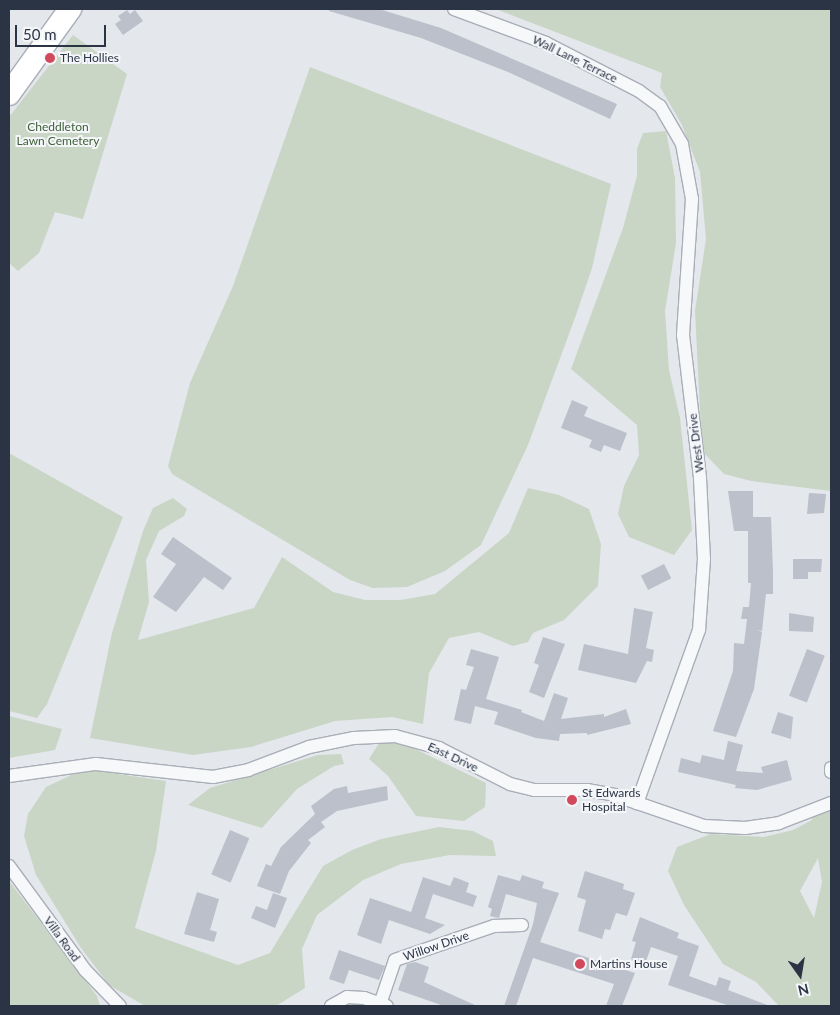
<!DOCTYPE html>
<style>
body{margin:0}
#map{position:relative;width:840px;height:1015px;overflow:hidden;background:#e4e7ec;font-family:Lato,sans-serif}
div>[style]{position:absolute}
[style*='--x']{left:calc(var(--x)*1px);top:calc(var(--y)*1px);width:calc(var(--w)*1px);rotate:calc(var(--a)*1deg)}
.green>*{inset:0;background:#c9d6c5}
.building>*{inset:0;background:#bbc0ca;transform-origin:0 0}
.roads{filter:drop-shadow(1px 0 #a9aeb7) drop-shadow(-1px 0 #a9aeb7) drop-shadow(0 1px #a9aeb7) drop-shadow(0 -1px #a9aeb7)}
.street>*{height:12px;margin:-6px;padding:0 6px;transform-origin:6px;border-radius:6px;background:#f7f8fa}
.highway>*{height:22px;margin:-11px;padding:0 11px;transform-origin:11px;border-radius:11px;background:#fff}
.dots>*{width:14px;height:14px;translate:-50% -50%;box-sizing:border-box;border:2px solid #f4f6f9;border-radius:50%}
span{translate:-50% -50%;white-space:nowrap;text-align:center;line-height:1.15;-webkit-text-stroke:4px #f4f6f9;paint-order:stroke}
.poi-label{font-size:12px;color:#2b3445}
.left{translate:0 -50%;text-align:left}
.street-label{font-size:12px;color:#2b3445}
.park-label{font-size:12px;color:#3f6138}
.frame{position:absolute;inset:0;border:10px solid #2b3445;pointer-events:none}
.north{position:absolute;left:775px;top:950px;width:50px;height:50px;-webkit-text-stroke:4px #f4f6f9;paint-order:stroke;rotate:167deg;font-size:14px;font-weight:700;line-height:20px;text-align:center;color:#2b3445}
.north::after{content:'';display:block;margin:auto;width:18px;height:22px;background:#2b3445;clip-path:polygon(50% 0,100% 100%,50% 72%,0 100%)}
.scale{position:absolute;left:15px;top:25px;width:91px;height:22px;box-sizing:border-box;border:2px solid #2b3445;border-top:0;padding-left:6px;font-size:15px;line-height:18px;white-space:nowrap;color:#2b3445;-webkit-text-stroke:4px #f4f6f9;paint-order:stroke}
</style>
<div id="map">
<div class="green">
<div style="clip-path:polygon(496px 9px,831px 9px,831px 491px,751px 481px,724px 474px,702px 451px,695px 311px,706px 239px,700px 172px,682px 125px,660px 87px,662px 73px)"></div>
<div style="clip-path:polygon(73px 35px,127px 74px,83px 219px,55px 212px,39px 253px,18px 271px,9px 263px,9px 117px)"></div>
<div style="clip-path:polygon(310px 67px,611px 184px,592px 268px,576px 315px,528px 445px,481px 545px,445px 571px,407px 587px,373px 588px,350px 580px,172px 474px,168px 466px,190px 383px,233px 286px)"></div>
<div style="clip-path:polygon(666px 131px,675px 178px,676px 243px,665px 311px,669px 370px,680px 418px,692px 530px,674px 555px,629px 537px,618px 514px,624px 486px,639px 455px,637px 425px,571px 369px,623px 228px,637px 176px,637px 149px,643px 133px)"></div>
<div style="clip-path:polygon(9px 453px,123px 517px,47px 704px,37px 718px,9px 711px)"></div>
<div style="clip-path:polygon(528px 488px,559px 495px,589px 509px,601px 544px,598px 586px,564px 620px,533px 633px,528px 642px,513px 646px,479px 632px,449px 638px,429px 673px,423px 724px,392px 717px,335px 721px,251px 747px,193px 755px,90px 738px,112px 633px,143px 531px,153px 508px,173px 498px,187px 509px,184px 516px,159px 531px,146px 560px,149px 602px,138px 640px,254px 608px,282px 557px,333px 592px,365px 600px,401px 600px,435px 594px,509px 533px)"></div>
<div style="clip-path:polygon(9px 716px,62px 729px,55px 750px,9px 758px)"></div>
<div style="clip-path:polygon(381px 740px,411px 747px,486px 783px,485px 807px,464px 821px,416px 816px,388px 776px,369px 759px)"></div>
<div style="clip-path:polygon(341px 754px,344px 764px,334px 766px,297px 789px,262px 828px,188px 805px,210px 788px,318px 755px)"></div>
<div style="clip-path:polygon(84px 769px,166px 781px,156px 851px,135px 928px,238px 965px,270px 953px,323px 866px,352px 850px,381px 839px,439px 827px,473px 831px,493px 841px,496px 856px,450px 855px,401px 864px,363px 880px,317px 915px,302px 949px,305px 988px,276px 1006px,145px 1006px,109px 985px,81px 948px,36px 875px,24px 836px,28px 814px,46px 787px)"></div>
<div style="clip-path:polygon(evenodd,831px 806px,831px 1006px,779px 1006px,756px 982px,723px 964px,684px 905px,668px 871px,677px 847px,711px 834px,764px 837px,793px 830px,812px 820px,811px 811px,831px 806px,818px 858px,822px 882px,814px 918px,800px 891px,818px 858px)"></div>
<div style="clip-path:polygon(9px 881px,97px 996px,100px 1006px,9px 1006px)"></div>
</div>
<div class="building">
<div style="clip-path:polygon(329px 9px,379px 9px,441px 28px,617px 104px,610px 119px,508px 72px,421px 38px,329px 11px)"></div>
<div style="clip-path:polygon(127px 10px,130px 14px,135px 10px,143px 21px,123px 35px,115px 24px,121px 20px,118px 16px)"></div>
<div style="clip-path:polygon(572px 400px,588px 407px,584px 416px,627px 433px,620px 451px,604px 445px,601px 452px,589px 447px,592px 440px,561px 428px)"></div>
<div style="clip-path:polygon(728px 491px,753px 491px,753px 517px,771px 517px,773px 572px,773px 594px,766px 594px,762px 631px,757px 630px,762px 632px,754px 689px,736px 737px,713px 731px,733px 671px,734px 643px,744px 644px,747px 619px,741px 619px,743px 607px,749px 607px,751px 583px,748px 583px,748px 531px,734px 531px)"></div>
<div style="clip-path:polygon(809px 493px,826px 494px,824px 513px,807px 514px)"></div>
<div style="clip-path:polygon(173px 537px,232px 578px,223px 590px,204px 577px,176px 612px,153px 597px,176px 564px,161px 554px)"></div>
<div style="clip-path:polygon(793px 559px,822px 559px,821px 572px,808px 572px,808px 579px,793px 579px)"></div>
<div style="left:664px;top:564px;width:16px;height:26px;rotate:63deg"></div>
<div style="clip-path:polygon(634px 608px,653px 612px,646px 648px,654px 650px,652px 662px,647px 661px,636px 683px,578px 670px,584px 644px,628px 654px)"></div>
<div style="clip-path:polygon(789px 613px,814px 617px,813px 632px,789px 631px)"></div>
<div style="clip-path:polygon(543px 637px,565px 644px,544px 698px,529px 692px,539px 665px,534px 663px)"></div>
<div style="clip-path:polygon(471px 649px,499px 657px,486px 699px,522px 710px,521px 712px,544px 721px,554px 693px,568px 698px,561px 719px,604px 714px,604px 717px,626px 709px,631px 724px,587px 735px,587px 733px,560px 734px,559px 741px,536px 738px,494px 724px,498px 712px,475px 706px,471px 724px,454px 720px,461px 689px,466px 690px,474px 667px,466px 665px)"></div>
<div style="left:807px;top:649px;width:19px;height:50px;rotate:21deg"></div>
<div style="clip-path:polygon(778px 712px,793px 717px,791px 739px,771px 733px)"></div>
<div style="clip-path:polygon(728px 741px,743px 745px,736px 771px,763px 773px,761px 767px,787px 760px,792px 780px,757px 790px,735px 788px,736px 785px,678px 772px,681px 758px,700px 763px,702px 755px,724px 760px)"></div>
<div style="clip-path:polygon(347px 786px,348px 793px,387px 786px,388px 800px,337px 811px,321px 822px,325px 827px,308px 840px,311px 843px,289px 871px,280px 894px,257px 886px,266px 864px,271px 866px,281px 847px,315px 814px,311px 806px,334px 789px)"></div>
<div style="left:230px;top:830px;width:21px;height:48px;rotate:23deg"></div>
<div style="clip-path:polygon(585px 871px,624px 884px,623px 889px,635px 893px,627px 916px,616px 913px,610px 930px,605px 929px,602px 939px,578px 931px,586px 900px,577px 897px)"></div>
<div style="clip-path:polygon(498px 875px,520px 881px,522px 875px,544px 882px,542px 888px,559px 893px,540px 942px,635px 973px,622px 1006px,606px 1006px,614px 984px,533px 958px,516px 1006px,504px 1006px,533px 924px,537px 903px,506px 894px,499px 918px,490px 916px,492px 909px,488px 907px)"></div>
<div style="clip-path:polygon(423px 877px,450px 886px,454px 877px,469px 883px,466px 892px,477px 896px,473px 907px,433px 894px,425px 918px,445px 925px,430px 934px,389px 920px,381px 944px,357px 935px,370px 898px,411px 912px)"></div>
<div style="clip-path:polygon(197px 892px,219px 899px,210px 930px,217px 932px,214px 942px,184px 934px)"></div>
<div style="clip-path:polygon(273px 893px,287px 898px,275px 928px,251px 918px,256px 906px,267px 910px)"></div>
<div style="clip-path:polygon(640px 917px,679px 933px,677px 938px,699px 946px,689px 976px,716px 986px,719px 977px,731px 981px,728px 990px,770px 1006px,730px 1006px,668px 985px,678px 956px,651px 947px,645px 964px,631px 959px,636px 942px,632px 941px)"></div>
<div style="clip-path:polygon(339px 950px,385px 966px,379px 980px,349px 970px,344px 984px,329px 979px)"></div>
<div style="clip-path:polygon(415px 962px,429px 967px,424px 982px,477px 1006px,444px 1006px,398px 990px,407px 964px)"></div>
</div>
<div class="roads">
<div class="street">
<div style="--x:454;--y:9;--w:98;--a:20.3"></div>
<div style="--x:546;--y:43;--w:105;--a:27.3"></div>
<div style="--x:639;--y:91;--w:26;--a:36"></div>
<div style="--x:660;--y:106;--w:44;--a:59.9"></div>
<div style="--x:682;--y:144;--w:56;--a:79.7"></div>
<div style="--x:692;--y:199;--w:136;--a:93.8"></div>
<div style="--x:683;--y:335;--w:144;--a:83.2"></div>
<div style="--x:700;--y:478;--w:81;--a:87.2"></div>
<div style="--x:704;--y:559;--w:71;--a:94"></div>
<div style="--x:699;--y:630;--w:184;--a:109.7"></div>
<div style="--x:831;--y:768;--w:4;--a:90"></div>
<div style="--x:9;--y:776;--w:88;--a:-7.9"></div>
<div style="--x:96;--y:764;--w:118;--a:6.3"></div>
<div style="--x:213;--y:777;--w:36;--a:-11"></div>
<div style="--x:248;--y:770;--w:65;--a:-20.7"></div>
<div style="--x:309;--y:747;--w:46;--a:-11.3"></div>
<div style="--x:354;--y:738;--w:41;--a:-2.8"></div>
<div style="--x:395;--y:736;--w:46;--a:15.3"></div>
<div style="--x:439;--y:748;--w:80;--a:26.9"></div>
<div style="--x:510;--y:784;--w:25;--a:14"></div>
<div style="--x:534;--y:790;--w:53;--a:0"></div>
<div style="--x:587;--y:790;--w:27;--a:10"></div>
<div style="--x:614;--y:795;--w:95;--a:19"></div>
<div style="--x:704;--y:826;--w:41;--a:2.8"></div>
<div style="--x:745;--y:828;--w:34;--a:-8"></div>
<div style="--x:779;--y:823;--w:56;--a:-21"></div>
<div style="--x:9;--y:866;--w:129;--a:53.8"></div>
<div style="--x:85;--y:970;--w:50;--a:45.8"></div>
<div style="--x:380;--y:1004;--w:46;--a:-71.2"></div>
<div style="--x:395;--y:960;--w:105;--a:-19"></div>
<div style="--x:494;--y:926;--w:28;--a:-2"></div>
<div style="--x:331;--y:1006;--w:18;--a:-29"></div>
<div style="--x:347;--y:997;--w:17;--a:3"></div>
<div style="--x:364;--y:998;--w:24;--a:19"></div>
</div>
<div class="highway">
<div style="--x:9;--y:94;--w:105;--a:-54.3"></div>
</div>
</div>
<div class="dots">
<div style="left:50px;top:58px;background:#d1495b"></div>
<div style="left:572px;top:800px;background:#d1495b"></div>
<div style="left:580px;top:964px;background:#d1495b"></div>
</div>
<div class="poi-label">
<span class="left" style="left:60px;top:58px">The Hollies</span>
<span class="left" style="left:582px;top:800px">St Edwards<br>Hospital</span>
<span class="left" style="left:590px;top:964px">Martins House</span>
</div>
<div class="street-label">
<span style="left:575px;top:59px;rotate:26deg">Wall Lane Terrace</span>
<span style="left:696px;top:443px;rotate:-97deg">West Drive</span>
<span style="left:453px;top:757px;rotate:25deg">East Drive</span>
<span style="left:62px;top:939px;rotate:54deg">Villa Road</span>
<span style="left:436px;top:946px;rotate:-19deg">Willow Drive</span>
</div>
<div class="park-label">
<span style="left:58px;top:134px">Cheddleton<br>Lawn Cemetery</span>
</div>
<div class="frame"></div>
<div class="north">N</div>
<div class="scale">50 m</div>
</div>
